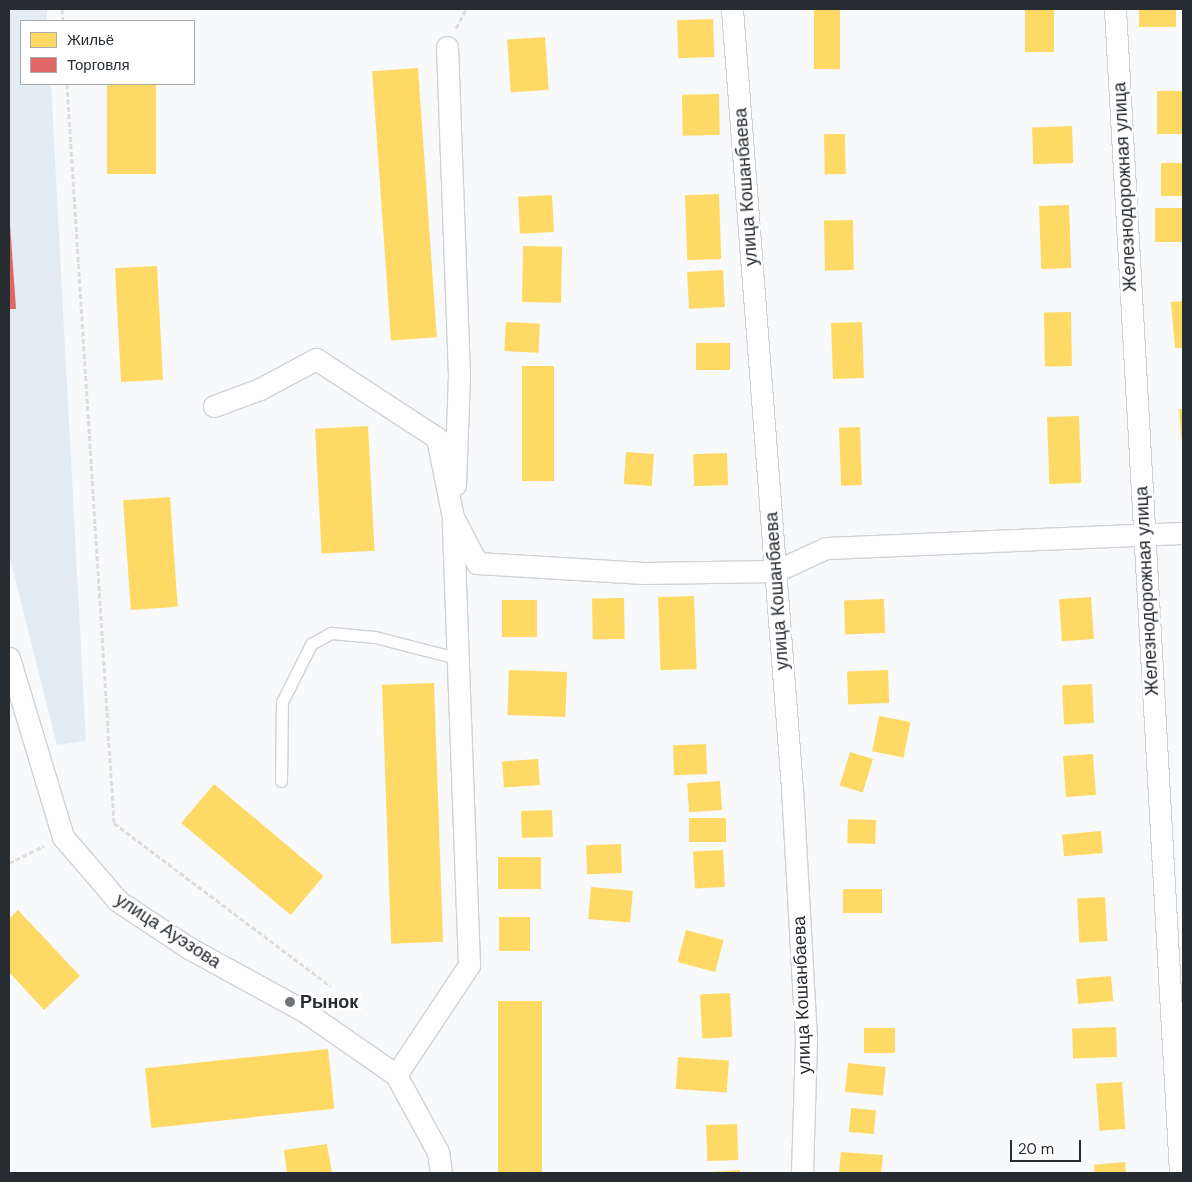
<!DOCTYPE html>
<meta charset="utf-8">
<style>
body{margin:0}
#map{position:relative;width:1192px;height:1182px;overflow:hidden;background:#f8f9fb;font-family:"DM Sans",sans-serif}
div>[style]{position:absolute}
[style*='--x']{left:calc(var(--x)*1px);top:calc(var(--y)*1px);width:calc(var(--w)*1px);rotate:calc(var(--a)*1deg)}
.built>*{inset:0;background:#e4ecf3}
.homes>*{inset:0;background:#ffd966;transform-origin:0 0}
.shops>*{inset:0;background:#e06666}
.path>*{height:3px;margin-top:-1.5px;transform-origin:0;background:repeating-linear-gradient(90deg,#ddd 0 5px,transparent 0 7.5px)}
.roads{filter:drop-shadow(1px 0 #cfd2d6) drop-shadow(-1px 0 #cfd2d6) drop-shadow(0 1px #cfd2d6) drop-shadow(0 -1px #cfd2d6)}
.lane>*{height:11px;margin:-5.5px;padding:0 5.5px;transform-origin:5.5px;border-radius:5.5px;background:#fefefe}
.street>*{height:21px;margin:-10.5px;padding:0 10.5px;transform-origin:10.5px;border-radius:10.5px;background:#fefefe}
.dots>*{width:14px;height:14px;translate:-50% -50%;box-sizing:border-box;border:2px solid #fff;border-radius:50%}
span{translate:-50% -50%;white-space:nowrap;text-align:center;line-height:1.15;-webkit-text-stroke:5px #fff;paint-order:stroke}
.street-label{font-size:18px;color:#272c31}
.poi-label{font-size:18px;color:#272c31;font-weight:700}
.left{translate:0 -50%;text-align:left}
.frame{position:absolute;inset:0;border:10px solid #272c31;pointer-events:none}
.legend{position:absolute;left:20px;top:20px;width:175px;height:65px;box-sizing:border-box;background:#fff;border:1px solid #a9abad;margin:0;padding:6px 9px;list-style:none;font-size:15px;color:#272c31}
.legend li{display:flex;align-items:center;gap:10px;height:25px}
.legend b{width:25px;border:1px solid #a9abad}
.scale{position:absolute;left:1010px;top:1140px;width:71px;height:22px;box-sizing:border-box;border:2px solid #272c31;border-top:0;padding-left:6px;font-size:15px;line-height:18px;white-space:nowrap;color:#272c31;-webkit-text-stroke:4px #fff;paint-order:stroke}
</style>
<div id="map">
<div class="built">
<div style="clip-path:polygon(9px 9px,47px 9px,47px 21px,21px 21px,21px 84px,51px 84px,86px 741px,57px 745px,9px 554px)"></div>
</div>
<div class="homes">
<div style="left:814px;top:9px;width:26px;height:60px"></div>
<div style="left:1025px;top:9px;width:29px;height:43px"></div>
<div style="left:1139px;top:9px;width:37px;height:18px"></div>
<div style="left:713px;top:19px;width:38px;height:36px;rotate:88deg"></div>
<div style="left:545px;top:37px;width:53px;height:38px;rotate:86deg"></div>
<div style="left:418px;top:68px;width:270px;height:46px;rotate:86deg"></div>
<div style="left:107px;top:84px;width:49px;height:90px"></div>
<div style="left:1183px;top:91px;width:43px;height:26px;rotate:90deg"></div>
<div style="left:719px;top:94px;width:41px;height:37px;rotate:89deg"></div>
<div style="left:1072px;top:126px;width:37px;height:40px;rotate:88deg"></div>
<div style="left:845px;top:134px;width:40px;height:21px;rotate:89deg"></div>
<div style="left:1183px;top:163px;width:33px;height:22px;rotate:90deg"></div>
<div style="left:719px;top:194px;width:65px;height:34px;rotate:88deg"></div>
<div style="left:552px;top:195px;width:37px;height:34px;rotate:87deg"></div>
<div style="left:1069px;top:205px;width:63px;height:30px;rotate:88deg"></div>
<div style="left:1183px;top:208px;width:34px;height:28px;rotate:90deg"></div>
<div style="left:853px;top:220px;width:50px;height:29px;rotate:89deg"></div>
<div style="left:523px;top:246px;width:39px;height:56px;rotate:1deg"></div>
<div style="left:157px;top:266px;width:114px;height:42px;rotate:87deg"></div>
<div style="left:723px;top:270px;width:37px;height:36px;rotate:87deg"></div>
<div style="clip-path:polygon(1183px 301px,1183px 348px,1175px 348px,1171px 302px)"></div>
<div style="left:1071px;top:312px;width:54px;height:27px;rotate:89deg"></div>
<div style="left:506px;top:322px;width:34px;height:29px;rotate:3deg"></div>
<div style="left:862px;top:322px;width:56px;height:31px;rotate:88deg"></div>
<div style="left:730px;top:343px;width:27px;height:34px;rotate:90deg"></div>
<div style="left:522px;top:366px;width:32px;height:115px"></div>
<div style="clip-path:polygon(1179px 409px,1183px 409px,1183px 444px,1182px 444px)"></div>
<div style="left:1079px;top:416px;width:67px;height:32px;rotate:88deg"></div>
<div style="left:368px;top:426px;width:125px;height:53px;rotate:87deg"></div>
<div style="left:860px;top:427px;width:58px;height:21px;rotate:88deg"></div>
<div style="left:626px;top:452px;width:28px;height:32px;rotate:4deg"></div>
<div style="left:727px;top:453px;width:32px;height:34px;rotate:88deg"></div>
<div style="left:170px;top:497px;width:110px;height:47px;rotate:86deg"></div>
<div style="left:694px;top:596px;width:73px;height:36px;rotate:88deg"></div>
<div style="left:1091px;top:597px;width:42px;height:32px;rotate:86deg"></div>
<div style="left:624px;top:598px;width:41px;height:32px;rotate:89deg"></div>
<div style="left:884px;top:599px;width:34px;height:40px;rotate:88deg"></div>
<div style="left:502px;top:600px;width:35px;height:37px"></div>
<div style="left:509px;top:670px;width:58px;height:45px;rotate:2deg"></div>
<div style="left:888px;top:670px;width:33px;height:41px;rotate:88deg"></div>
<div style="left:434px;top:683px;width:259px;height:52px;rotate:88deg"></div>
<div style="left:1092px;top:684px;width:39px;height:30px;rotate:87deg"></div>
<div style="left:879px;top:716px;width:32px;height:36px;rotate:11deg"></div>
<div style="left:706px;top:744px;width:30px;height:33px;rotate:88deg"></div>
<div style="left:850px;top:752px;width:24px;height:35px;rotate:17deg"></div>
<div style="left:1093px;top:754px;width:41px;height:30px;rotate:86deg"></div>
<div style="left:538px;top:759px;width:26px;height:36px;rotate:86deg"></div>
<div style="left:720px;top:781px;width:29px;height:33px;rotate:86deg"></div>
<div style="left:214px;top:784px;width:143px;height:51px;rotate:40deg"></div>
<div style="left:552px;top:810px;width:27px;height:31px;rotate:88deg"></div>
<div style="left:726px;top:818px;width:24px;height:37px;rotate:90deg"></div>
<div style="left:848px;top:819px;width:28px;height:24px;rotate:2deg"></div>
<div style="left:1101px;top:831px;width:22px;height:39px;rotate:85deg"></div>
<div style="left:621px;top:844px;width:29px;height:35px;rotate:88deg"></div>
<div style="left:723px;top:850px;width:37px;height:30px;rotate:87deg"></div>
<div style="left:541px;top:857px;width:32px;height:43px;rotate:90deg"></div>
<div style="left:591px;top:887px;width:42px;height:32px;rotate:5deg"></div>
<div style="left:882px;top:889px;width:24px;height:39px;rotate:90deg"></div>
<div style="left:1105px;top:897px;width:44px;height:28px;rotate:87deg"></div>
<div style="clip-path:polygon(18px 910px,80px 976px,44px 1010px,9px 972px,9px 919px)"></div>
<div style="left:499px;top:917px;width:31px;height:34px"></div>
<div style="left:686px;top:930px;width:39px;height:33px;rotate:15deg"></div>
<div style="left:1111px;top:976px;width:25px;height:35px;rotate:85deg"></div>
<div style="left:730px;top:993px;width:44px;height:30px;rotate:87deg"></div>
<div style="left:498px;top:1001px;width:44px;height:172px"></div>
<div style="left:1116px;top:1027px;width:30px;height:44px;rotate:88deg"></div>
<div style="left:864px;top:1028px;width:31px;height:25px"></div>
<div style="left:328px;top:1049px;width:60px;height:184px;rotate:84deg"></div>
<div style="left:678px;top:1057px;width:51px;height:32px;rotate:4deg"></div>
<div style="left:848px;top:1063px;width:38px;height:29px;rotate:6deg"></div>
<div style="left:1122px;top:1082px;width:47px;height:26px;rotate:86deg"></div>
<div style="left:851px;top:1108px;width:25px;height:24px;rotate:5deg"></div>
<div style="left:737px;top:1124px;width:36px;height:31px;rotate:88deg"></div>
<div style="clip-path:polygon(327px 1144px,332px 1173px,287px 1173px,284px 1150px)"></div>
<div style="clip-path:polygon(841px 1152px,883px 1155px,881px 1173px,839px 1173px)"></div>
<div style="left:1125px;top:1162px;width:11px;height:31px;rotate:85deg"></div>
<div style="clip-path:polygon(740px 1170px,740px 1173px,710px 1173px,710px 1172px)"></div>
</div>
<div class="shops">
<div style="clip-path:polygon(9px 210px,16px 309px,9px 309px)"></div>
</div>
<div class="path">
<div style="--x:62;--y:9;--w:12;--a:85"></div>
<div style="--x:456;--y:28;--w:21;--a:-62"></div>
<div style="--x:67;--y:84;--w:740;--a:86.36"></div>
<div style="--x:114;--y:823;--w:271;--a:37"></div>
<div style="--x:9;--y:863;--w:39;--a:-26"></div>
</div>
<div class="roads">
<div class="lane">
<div style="--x:281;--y:781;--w:79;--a:-89.3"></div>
<div style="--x:282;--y:702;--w:65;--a:-63.4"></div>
<div style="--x:311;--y:644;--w:23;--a:-29"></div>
<div style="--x:331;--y:633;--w:44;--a:5.2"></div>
<div style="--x:375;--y:637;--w:84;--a:14.5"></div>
</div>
<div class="street">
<div style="--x:732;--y:9;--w:781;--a:85.6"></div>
<div style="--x:792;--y:788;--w:251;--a:86.8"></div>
<div style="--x:806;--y:1039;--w:134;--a:91.7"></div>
<div style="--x:1115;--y:9;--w:1166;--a:86.8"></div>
<div style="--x:447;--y:47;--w:329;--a:87.9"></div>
<div style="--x:459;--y:376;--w:109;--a:92.1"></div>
<div style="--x:214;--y:406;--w:49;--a:-20.3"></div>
<div style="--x:260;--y:389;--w:64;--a:-28.2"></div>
<div style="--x:316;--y:359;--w:145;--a:33.1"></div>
<div style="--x:437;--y:438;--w:81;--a:78.6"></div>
<div style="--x:453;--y:517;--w:52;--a:62.4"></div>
<div style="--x:477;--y:563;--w:167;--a:3.4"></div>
<div style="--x:644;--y:573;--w:132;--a:-0.9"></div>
<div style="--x:776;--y:571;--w:55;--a:-24.7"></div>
<div style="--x:826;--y:548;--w:357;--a:-2.4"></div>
<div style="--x:9;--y:658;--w:187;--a:73.2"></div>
<div style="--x:63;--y:837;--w:84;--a:49.3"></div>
<div style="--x:118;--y:901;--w:85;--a:33.5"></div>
<div style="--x:189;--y:948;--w:131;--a:28.7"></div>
<div style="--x:304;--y:1011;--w:112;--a:34.8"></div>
<div style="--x:396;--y:1075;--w:88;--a:61.4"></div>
<div style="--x:438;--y:1152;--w:21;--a:82"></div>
<div style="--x:396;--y:1075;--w:132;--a:-56.4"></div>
<div style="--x:469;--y:965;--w:442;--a:-92.1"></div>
</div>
</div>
<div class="dots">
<div style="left:290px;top:1002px;background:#707478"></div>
</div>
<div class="street-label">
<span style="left:746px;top:187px;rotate:-94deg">улица Кошанбаева</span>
<span style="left:1125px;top:187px;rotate:-93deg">Железнодорожная улица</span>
<span style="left:777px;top:591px;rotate:-94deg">улица Кошанбаева</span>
<span style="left:1147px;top:591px;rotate:-93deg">Железнодорожная улица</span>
<span style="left:168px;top:931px;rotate:33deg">улица Ауэзова</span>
<span style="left:802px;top:995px;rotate:-92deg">улица Кошанбаева</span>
</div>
<div class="poi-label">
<span class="left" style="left:300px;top:1002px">Рынок</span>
</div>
<div class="frame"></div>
<ul class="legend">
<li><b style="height:14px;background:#ffd966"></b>Жильё</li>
<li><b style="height:14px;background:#e06666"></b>Торговля</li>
</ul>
<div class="scale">20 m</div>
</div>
